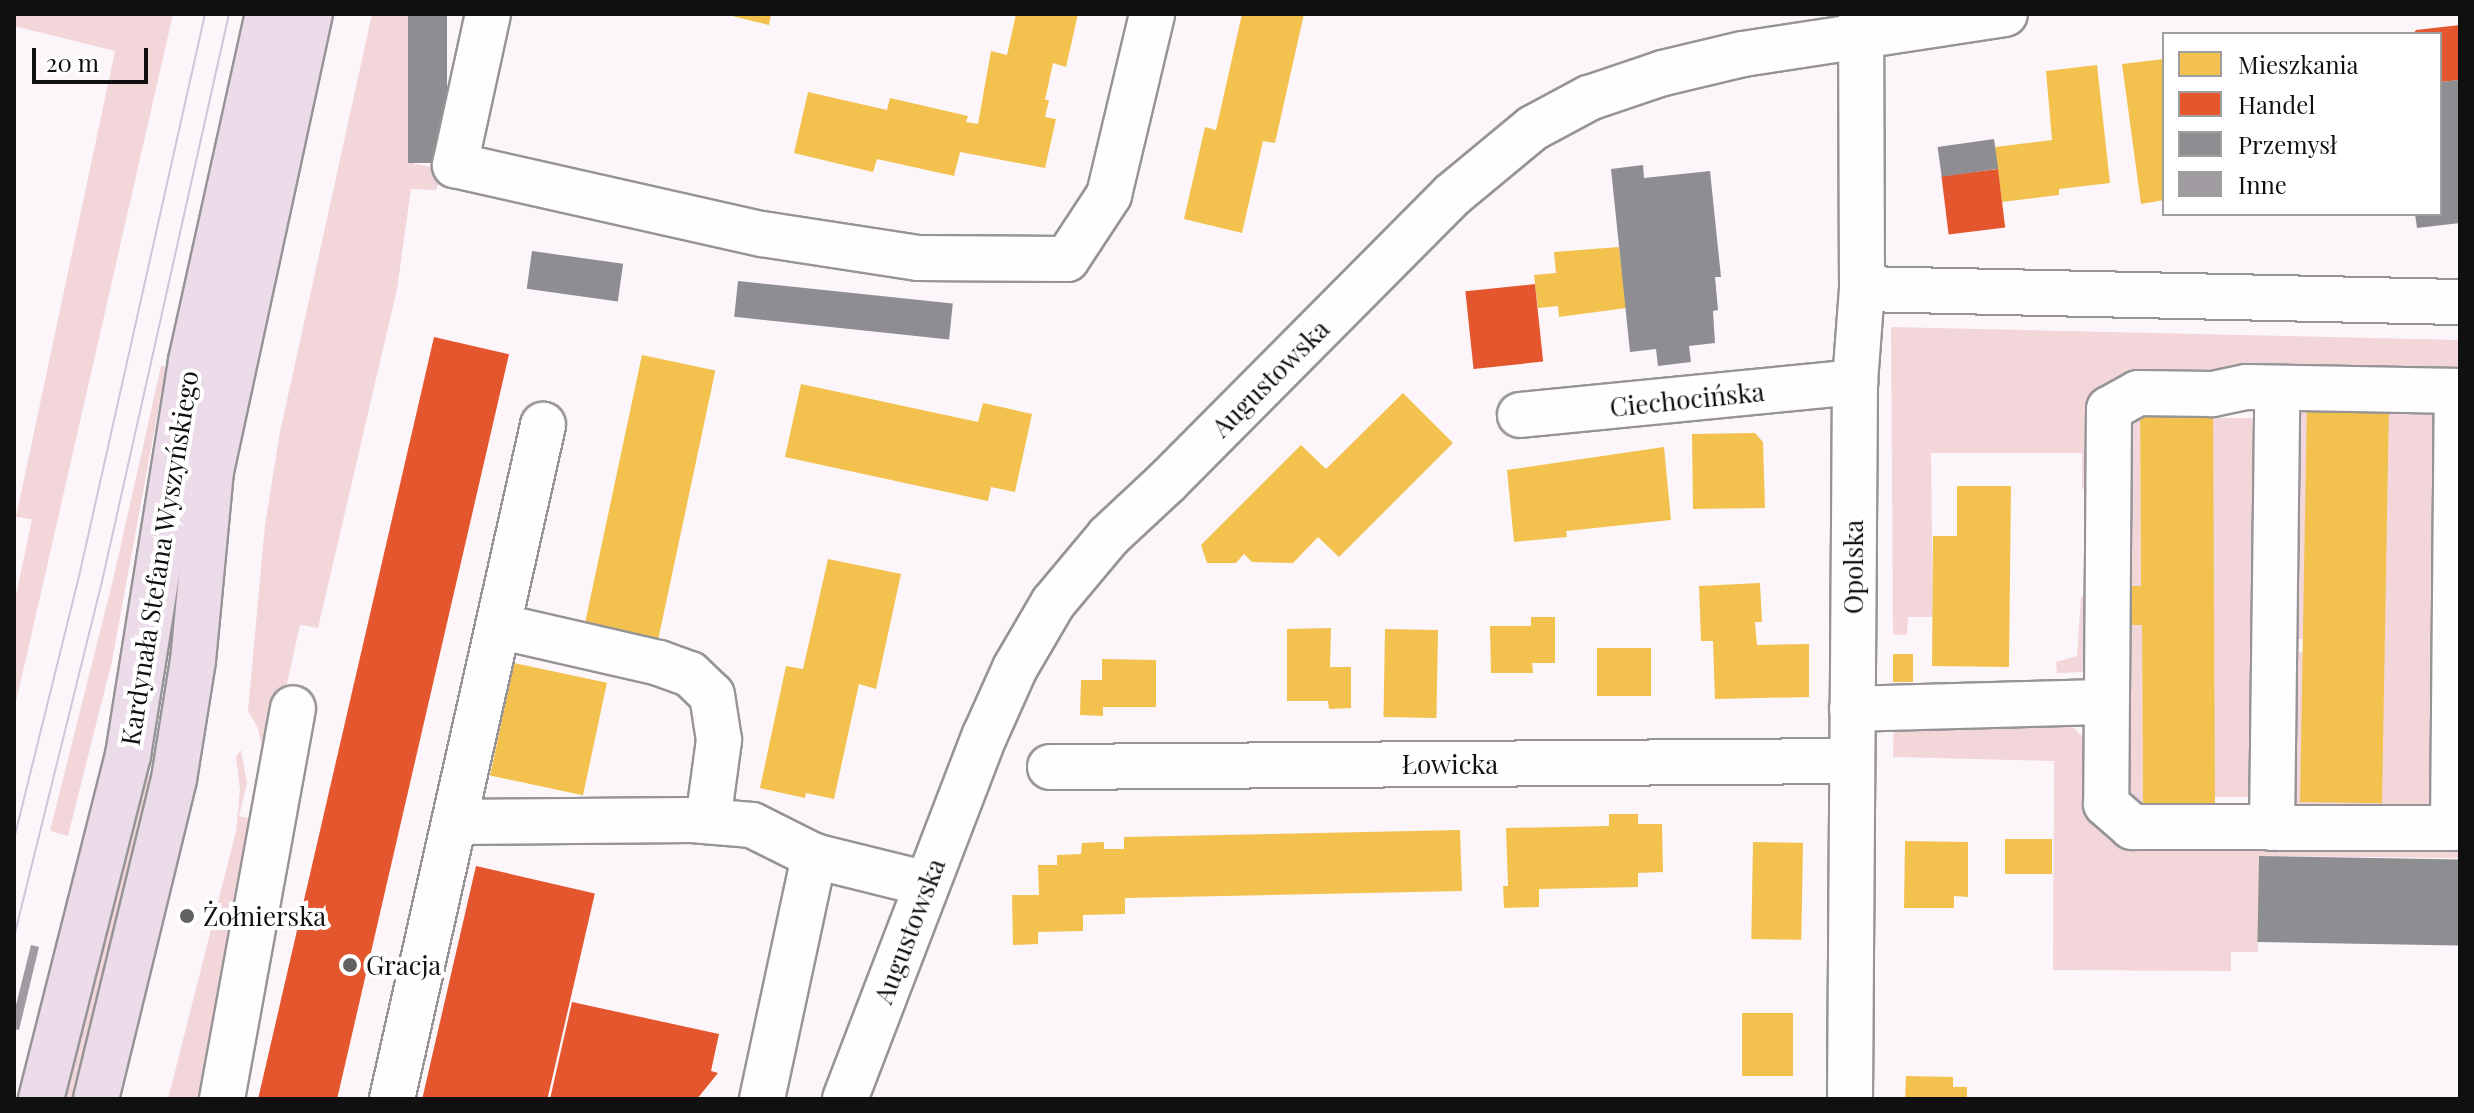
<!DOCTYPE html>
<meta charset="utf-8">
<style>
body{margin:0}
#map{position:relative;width:2474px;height:1113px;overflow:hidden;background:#fcf6fb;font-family:"Playfair Display",serif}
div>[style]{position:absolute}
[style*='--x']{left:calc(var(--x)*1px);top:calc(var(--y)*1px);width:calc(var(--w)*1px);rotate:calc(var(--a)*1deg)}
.green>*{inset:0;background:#f2d6da;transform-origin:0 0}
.homes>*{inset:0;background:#f2c14e;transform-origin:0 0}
.shops>*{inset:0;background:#e4572e;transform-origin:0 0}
.industry>*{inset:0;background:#8d8d92;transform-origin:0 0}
.building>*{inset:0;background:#a09ba0}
.roads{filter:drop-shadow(2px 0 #969496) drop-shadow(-2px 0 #969496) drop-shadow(0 2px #969496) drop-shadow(0 -2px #969496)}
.minor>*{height:44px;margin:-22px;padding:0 22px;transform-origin:22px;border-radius:22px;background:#fffefe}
.major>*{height:44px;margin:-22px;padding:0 22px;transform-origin:22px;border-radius:22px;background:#ecdbe9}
.tram>*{height:2px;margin:-1px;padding:0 1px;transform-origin:1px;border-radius:1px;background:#cdc6d8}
.dots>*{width:22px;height:22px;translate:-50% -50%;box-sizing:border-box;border:4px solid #fff;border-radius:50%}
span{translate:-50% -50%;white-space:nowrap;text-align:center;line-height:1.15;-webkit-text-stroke:8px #fff;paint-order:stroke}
.street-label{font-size:26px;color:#101010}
.poi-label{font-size:26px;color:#101010}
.left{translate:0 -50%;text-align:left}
.frame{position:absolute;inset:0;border:16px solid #101010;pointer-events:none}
.legend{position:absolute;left:2162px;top:32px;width:280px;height:184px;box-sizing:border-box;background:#fff;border:2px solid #9f9f9f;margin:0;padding:10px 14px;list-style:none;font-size:24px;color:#101010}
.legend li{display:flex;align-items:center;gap:16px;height:40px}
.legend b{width:40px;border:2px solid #9f9f9f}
.scale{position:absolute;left:32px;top:48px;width:116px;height:36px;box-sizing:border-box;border:4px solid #101010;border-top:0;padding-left:10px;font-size:24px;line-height:28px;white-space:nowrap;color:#101010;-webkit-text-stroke:6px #fff;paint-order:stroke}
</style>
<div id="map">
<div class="green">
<div style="clip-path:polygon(14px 14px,173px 14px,14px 711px,14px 605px,32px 519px,16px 517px,115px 51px,14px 26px)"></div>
<div style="clip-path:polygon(372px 14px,408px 14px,415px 167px,416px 164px,432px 167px,441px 178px,436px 190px,411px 189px,397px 289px,318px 628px,300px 625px,267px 773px,258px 728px,248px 711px,265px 525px,280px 432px)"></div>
<div style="clip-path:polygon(1891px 327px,2460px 340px,2460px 377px,2120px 382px,2094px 489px,2082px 489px,2082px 453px,1931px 453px,1933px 617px,1908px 617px,1907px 635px,1893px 634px)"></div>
<div style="clip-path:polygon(161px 366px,166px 367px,112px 661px,68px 836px,50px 831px,113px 580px)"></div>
<div style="clip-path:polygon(2424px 400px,2439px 417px,2433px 806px,2425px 810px,2302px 808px,2296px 805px,2296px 652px,2305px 652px,2306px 639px,2296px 639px,2298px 404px)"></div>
<div style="clip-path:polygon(2140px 404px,2141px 586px,2122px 586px,2126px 418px)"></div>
<div style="left:2213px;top:418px;width:44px;height:379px"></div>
<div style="clip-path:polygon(2090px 595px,2088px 672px,2057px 673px,2056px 662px,2077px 656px,2081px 597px)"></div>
<div style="clip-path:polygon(2122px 625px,2142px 625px,2143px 810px,2129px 798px,2124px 786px)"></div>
<div style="clip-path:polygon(2054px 721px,2074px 728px,2086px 740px,2090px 802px,2460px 839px,2460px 858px,2261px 856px,2258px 952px,2231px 952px,2231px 971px,2053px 970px,2054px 761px,1893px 757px,1894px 725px)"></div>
<div style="clip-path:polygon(241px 750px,247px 783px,239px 816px,258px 820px,197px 1099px,168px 1099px,236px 831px,240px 790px,236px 757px)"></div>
<div style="clip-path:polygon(145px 773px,154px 776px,77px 1099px,59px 1099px)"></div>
</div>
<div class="homes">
<div style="clip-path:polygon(724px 14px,771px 14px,769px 25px)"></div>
<div style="clip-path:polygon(1016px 14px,1078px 14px,1066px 67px,1053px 63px,1045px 100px,1049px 100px,1045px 117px,1056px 119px,1045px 168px,960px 152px,954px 176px,877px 159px,873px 172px,794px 153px,808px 92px,887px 110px,890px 98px,968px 116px,966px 122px,978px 124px,991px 51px,1007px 55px)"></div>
<div style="clip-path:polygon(1242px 14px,1304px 14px,1275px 143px,1263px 141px,1242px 233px,1184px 219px,1205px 127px,1216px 130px)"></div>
<div style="clip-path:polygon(2164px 59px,2164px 200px,2141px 204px,2122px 64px)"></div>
<div style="clip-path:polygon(2097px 65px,2110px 183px,2059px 189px,2059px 195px,2002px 202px,1995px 147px,2052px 140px,2046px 71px)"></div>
<div style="clip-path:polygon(1619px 247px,1626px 308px,1559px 317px,1558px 306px,1538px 308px,1534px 275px,1556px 273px,1554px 252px)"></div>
<div style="left:642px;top:355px;width:75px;height:277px;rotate:12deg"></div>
<div style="clip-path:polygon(801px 384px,978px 422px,983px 403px,1032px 414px,1015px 492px,991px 487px,988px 501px,785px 457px)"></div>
<div style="clip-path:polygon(1403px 393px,1453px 443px,1339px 557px,1318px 537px,1293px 563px,1252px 562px,1244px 554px,1236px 563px,1207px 563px,1201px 545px,1301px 445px,1326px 469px)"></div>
<div style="left:2307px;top:401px;width:82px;height:401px;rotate:1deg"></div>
<div style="clip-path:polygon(2140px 404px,2213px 404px,2215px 809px,2143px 810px,2142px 625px,2122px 625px,2122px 586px,2141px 586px)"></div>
<div style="clip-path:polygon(1755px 433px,1763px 442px,1765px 508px,1693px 509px,1692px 434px)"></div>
<div style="clip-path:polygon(1664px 447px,1671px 520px,1566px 531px,1567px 537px,1514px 542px,1507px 470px)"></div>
<div style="clip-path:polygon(1957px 486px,2011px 486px,2009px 667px,1932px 666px,1933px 536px,1957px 536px)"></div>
<div style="clip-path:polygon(828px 559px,901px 574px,876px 689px,859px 684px,834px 799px,806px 793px,805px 798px,760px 788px,786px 666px,803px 669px)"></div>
<div style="clip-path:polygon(1760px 583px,1762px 622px,1755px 622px,1757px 645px,1809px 644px,1809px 697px,1715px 699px,1713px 641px,1701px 641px,1699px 586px)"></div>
<div style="clip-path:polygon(1531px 617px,1555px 617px,1555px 663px,1532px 663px,1533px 673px,1491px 673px,1490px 626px,1531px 626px)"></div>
<div style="clip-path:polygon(1331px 628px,1330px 667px,1351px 667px,1351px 708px,1329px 709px,1328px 701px,1287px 701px,1287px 629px)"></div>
<div style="left:1385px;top:629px;width:53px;height:88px;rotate:1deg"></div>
<div style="left:1597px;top:648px;width:54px;height:48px"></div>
<div style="left:1893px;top:654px;width:20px;height:28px"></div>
<div style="clip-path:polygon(1102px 659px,1156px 660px,1156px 707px,1103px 707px,1103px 716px,1080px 715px,1081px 680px,1102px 680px)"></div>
<div style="left:514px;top:663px;width:95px;height:115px;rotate:12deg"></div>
<div style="clip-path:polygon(1609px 814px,1638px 814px,1638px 824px,1662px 824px,1663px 872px,1638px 873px,1638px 887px,1539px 889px,1539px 907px,1504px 908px,1503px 886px,1508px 886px,1506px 828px,1609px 826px)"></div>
<div style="clip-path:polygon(1460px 830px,1462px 891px,1125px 898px,1125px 914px,1083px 915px,1083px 931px,1038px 932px,1038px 944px,1013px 945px,1012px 895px,1039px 895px,1038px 865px,1057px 865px,1057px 855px,1081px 854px,1082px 843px,1104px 842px,1104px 849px,1124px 849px,1124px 837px)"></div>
<div style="left:2005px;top:839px;width:47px;height:35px"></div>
<div style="clip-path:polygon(1905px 841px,1968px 842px,1968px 897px,1954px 896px,1954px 908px,1904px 908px)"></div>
<div style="left:1753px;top:842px;width:50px;height:97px;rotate:1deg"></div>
<div style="left:1742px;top:1013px;width:51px;height:63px"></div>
<div style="clip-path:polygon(1906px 1076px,1953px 1077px,1953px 1087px,1967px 1087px,1967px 1099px,1905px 1099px)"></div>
</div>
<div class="shops">
<div style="clip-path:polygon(2460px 25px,2460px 80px,2440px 82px,2440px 34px,2413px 34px,2416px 30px)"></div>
<div style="left:1998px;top:169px;width:59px;height:57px;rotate:83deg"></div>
<div style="left:1535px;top:284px;width:78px;height:70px;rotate:84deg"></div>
<div style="left:434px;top:337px;width:77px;height:781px;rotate:13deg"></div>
<div style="left:476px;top:866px;width:122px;height:239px;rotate:13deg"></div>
<div style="clip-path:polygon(572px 1002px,719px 1034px,711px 1071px,718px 1073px,697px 1099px,550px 1099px)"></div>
</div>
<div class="industry">
<div style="left:408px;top:14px;width:39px;height:149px"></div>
<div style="clip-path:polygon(2460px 80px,2460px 223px,2417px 228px,2415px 214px,2440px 214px,2440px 82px)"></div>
<div style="left:1994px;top:139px;width:30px;height:57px;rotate:82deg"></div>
<div style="clip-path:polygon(1643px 165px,1644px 178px,1710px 171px,1721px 277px,1715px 277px,1718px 310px,1713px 311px,1715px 343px,1689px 346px,1691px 362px,1658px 366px,1656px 349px,1630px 352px,1611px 169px)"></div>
<div style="left:532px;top:251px;width:92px;height:38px;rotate:8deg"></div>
<div style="left:738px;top:281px;width:216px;height:36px;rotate:6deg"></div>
<div style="left:2259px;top:856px;width:201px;height:86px;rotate:1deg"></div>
</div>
<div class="building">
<div style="clip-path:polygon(31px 945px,39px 947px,19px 1030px,14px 1029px,14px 1013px)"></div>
</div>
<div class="roads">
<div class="minor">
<div style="--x:488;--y:14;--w:155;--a:102.3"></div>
<div style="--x:455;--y:165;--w:315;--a:12.7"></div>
<div style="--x:762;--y:234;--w:158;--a:8.7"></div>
<div style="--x:918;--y:258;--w:149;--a:0.4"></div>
<div style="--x:1067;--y:259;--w:77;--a:-56.7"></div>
<div style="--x:1109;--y:195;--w:186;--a:-76.6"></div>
<div style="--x:1862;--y:289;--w:598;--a:1.25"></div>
<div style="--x:2460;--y:391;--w:214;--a:-178.9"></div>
<div style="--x:2246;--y:387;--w:35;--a:168"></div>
<div style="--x:2212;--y:394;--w:74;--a:-179.2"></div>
<div style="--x:2138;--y:393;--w:33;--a:151"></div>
<div style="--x:2109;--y:409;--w:395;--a:90.4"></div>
<div style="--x:2106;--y:804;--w:35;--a:41"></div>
<div style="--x:2132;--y:827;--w:328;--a:0.2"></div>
<div style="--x:1520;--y:415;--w:337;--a:-5.6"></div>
<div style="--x:498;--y:626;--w:165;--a:12.9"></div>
<div style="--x:659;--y:663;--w:33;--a:20"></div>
<div style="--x:690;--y:674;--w:30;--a:44"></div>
<div style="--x:712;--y:695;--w:46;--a:81.2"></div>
<div style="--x:719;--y:740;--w:82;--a:97.7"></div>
<div style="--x:1852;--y:709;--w:254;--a:-1.6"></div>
<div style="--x:1050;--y:767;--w:801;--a:-0.43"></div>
<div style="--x:454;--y:822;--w:238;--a:-0.5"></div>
<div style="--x:692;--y:820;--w:60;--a:4.8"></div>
<div style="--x:752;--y:825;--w:69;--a:26.6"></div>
<div style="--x:2272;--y:828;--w:440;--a:-89.3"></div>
<div style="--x:2453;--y:828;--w:437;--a:-89.5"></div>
<div style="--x:222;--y:1099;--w:397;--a:-79.7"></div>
<div style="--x:392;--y:1099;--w:691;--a:-77.37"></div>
<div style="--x:762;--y:1099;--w:249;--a:-77.9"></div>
<div style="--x:814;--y:856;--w:116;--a:13.9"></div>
<div style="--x:845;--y:1099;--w:390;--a:-69"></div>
<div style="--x:985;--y:735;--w:73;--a:-65.9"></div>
<div style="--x:1015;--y:668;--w:75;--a:-59.7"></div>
<div style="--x:1053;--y:603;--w:87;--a:-50.1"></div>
<div style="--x:1109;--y:536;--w:79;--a:-43"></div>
<div style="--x:1167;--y:482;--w:404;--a:-45.2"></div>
<div style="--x:1452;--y:195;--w:105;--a:-39.6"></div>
<div style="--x:1533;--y:128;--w:64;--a:-28.2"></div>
<div style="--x:1589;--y:98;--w:78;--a:-18.7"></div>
<div style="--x:1663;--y:73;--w:82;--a:-13.4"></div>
<div style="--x:1743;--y:54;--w:265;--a:-8.7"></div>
<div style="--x:1850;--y:1099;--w:717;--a:-89.6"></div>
<div style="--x:1855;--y:382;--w:93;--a:-85.7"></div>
<div style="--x:1862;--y:289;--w:275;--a:-90.2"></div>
</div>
<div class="major">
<div style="--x:41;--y:1099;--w:355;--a:-75.8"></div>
<div style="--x:128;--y:755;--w:399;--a:-80.9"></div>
<div style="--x:191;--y:361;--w:355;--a:-77.5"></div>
<div style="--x:96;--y:1099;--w:329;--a:-76.3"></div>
<div style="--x:174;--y:779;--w:120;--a:-80.9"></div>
<div style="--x:193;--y:661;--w:191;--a:-84.6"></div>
<div style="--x:211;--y:471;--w:468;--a:-77.8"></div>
</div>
</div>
<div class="tram">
<div style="--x:14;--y:839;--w:275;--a:-76.1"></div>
<div style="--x:80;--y:572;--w:572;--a:-77.37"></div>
<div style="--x:14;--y:937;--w:371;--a:-76.1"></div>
<div style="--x:103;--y:577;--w:577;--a:-77.39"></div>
</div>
<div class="dots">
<div style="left:187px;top:916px;background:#636062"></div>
<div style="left:350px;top:965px;background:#636062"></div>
</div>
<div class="street-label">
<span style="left:1270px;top:378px;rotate:-45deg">Augustowska</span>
<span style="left:1687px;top:399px;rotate:-6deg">Ciechocińska</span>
<span style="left:159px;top:558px;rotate:-81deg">Kardynała Stefana Wyszyńskiego</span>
<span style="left:1853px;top:567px;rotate:-90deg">Opolska</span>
<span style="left:1450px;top:764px">Łowicka</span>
<span style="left:909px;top:931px;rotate:-69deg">Augustowska</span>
</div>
<div class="poi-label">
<span class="left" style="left:203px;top:916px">Żołnierska</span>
<span class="left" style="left:366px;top:965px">Gracja</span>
</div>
<div class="frame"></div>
<ul class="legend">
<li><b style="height:22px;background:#f2c14e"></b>Mieszkania</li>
<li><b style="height:22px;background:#e4572e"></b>Handel</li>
<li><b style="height:22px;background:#8d8d92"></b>Przemysł</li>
<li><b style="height:22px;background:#a09ba0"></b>Inne</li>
</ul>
<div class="scale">20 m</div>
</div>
